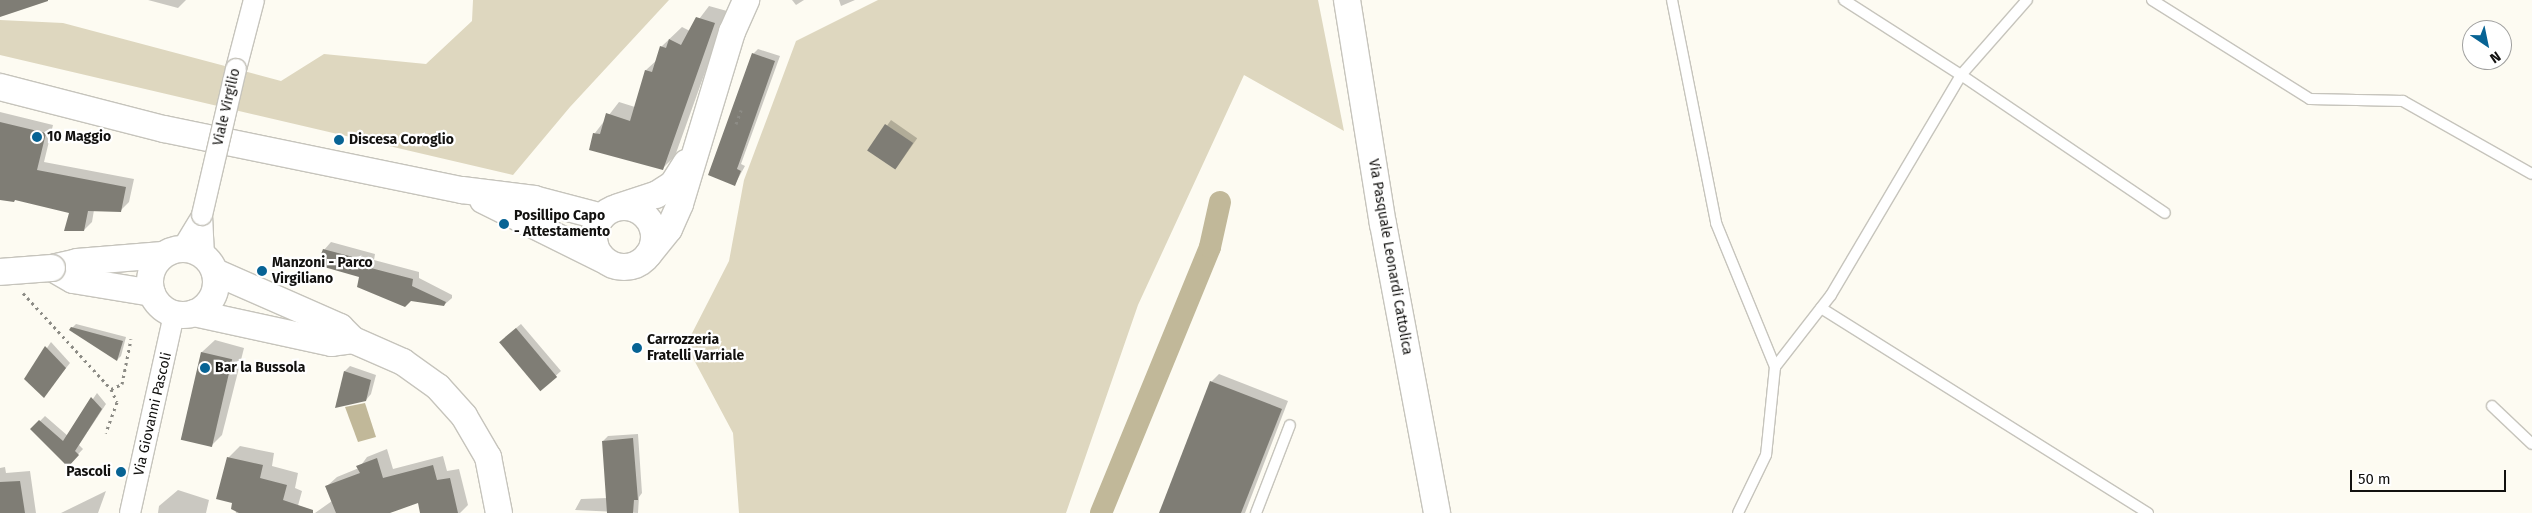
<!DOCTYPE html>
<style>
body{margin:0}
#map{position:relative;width:2532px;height:513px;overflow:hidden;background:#fdfbf2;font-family:"Fira Sans",sans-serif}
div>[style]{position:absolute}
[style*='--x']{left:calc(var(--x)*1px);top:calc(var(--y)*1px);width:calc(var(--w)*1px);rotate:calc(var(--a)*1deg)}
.green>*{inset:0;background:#ded7bf}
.water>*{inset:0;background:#c1b899}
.shadow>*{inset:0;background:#0003;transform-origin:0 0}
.canal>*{height:22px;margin:-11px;padding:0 11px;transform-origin:11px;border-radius:11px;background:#c1b899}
.building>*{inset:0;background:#7f7d75;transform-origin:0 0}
.path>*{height:3px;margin-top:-1.5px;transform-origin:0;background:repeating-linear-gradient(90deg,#8c8b85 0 2.5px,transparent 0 6.5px)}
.roads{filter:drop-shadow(1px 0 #c6c4bc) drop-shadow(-1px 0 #c6c4bc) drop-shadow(0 1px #c6c4bc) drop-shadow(0 -1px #c6c4bc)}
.service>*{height:10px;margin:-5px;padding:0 5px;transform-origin:5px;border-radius:5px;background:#fff}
.minor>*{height:20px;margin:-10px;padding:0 10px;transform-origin:10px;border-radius:10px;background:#fff}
.tertiary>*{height:26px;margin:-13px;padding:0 13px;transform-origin:13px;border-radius:13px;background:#fff}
.tertiary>.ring{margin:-13px;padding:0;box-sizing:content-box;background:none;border:26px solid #fff;border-radius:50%}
.bridges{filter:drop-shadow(1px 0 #c6c4bc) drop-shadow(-1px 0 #c6c4bc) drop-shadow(0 1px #c6c4bc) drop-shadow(0 -1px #c6c4bc)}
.minor-bridge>*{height:20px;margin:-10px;padding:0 10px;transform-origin:10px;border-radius:10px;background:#fff}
.tertiary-bridge>*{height:26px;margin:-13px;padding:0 13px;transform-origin:13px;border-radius:13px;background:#fff}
.dots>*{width:14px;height:14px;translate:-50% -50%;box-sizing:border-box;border:2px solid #fff;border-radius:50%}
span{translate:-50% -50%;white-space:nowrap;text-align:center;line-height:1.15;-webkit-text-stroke:4.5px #fff;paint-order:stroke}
.street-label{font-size:14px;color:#12110f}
.poi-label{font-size:14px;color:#12110f;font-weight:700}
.left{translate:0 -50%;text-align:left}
.right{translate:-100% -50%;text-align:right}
.north{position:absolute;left:2462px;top:20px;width:50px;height:50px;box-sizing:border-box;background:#fff;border:1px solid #a0a09f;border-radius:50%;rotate:146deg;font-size:14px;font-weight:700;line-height:20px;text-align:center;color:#12110f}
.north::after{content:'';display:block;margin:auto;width:18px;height:22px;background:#076394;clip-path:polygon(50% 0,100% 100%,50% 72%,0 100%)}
.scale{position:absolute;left:2350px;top:470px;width:156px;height:22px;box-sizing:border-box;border:2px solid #12110f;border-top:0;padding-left:6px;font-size:15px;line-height:18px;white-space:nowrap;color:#12110f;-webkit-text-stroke:4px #fff;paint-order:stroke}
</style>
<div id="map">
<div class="green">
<div style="clip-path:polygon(473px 0,669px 0,570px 107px,513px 175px,0 55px,0 20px,63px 23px,281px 81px,324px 54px,426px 64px,472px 21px)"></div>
<div style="clip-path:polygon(878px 0,1318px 0,1344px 131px,1244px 75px,1138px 305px,1066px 513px,739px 513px,733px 433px,686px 345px,729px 261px,744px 180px,796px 41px)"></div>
</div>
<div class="water">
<div style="clip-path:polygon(365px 403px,376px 437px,358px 442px,345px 407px)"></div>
</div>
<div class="shadow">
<div style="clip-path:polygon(148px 0,186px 0,178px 8px)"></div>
<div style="clip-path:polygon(792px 0,804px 0,796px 5px)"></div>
<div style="clip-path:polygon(839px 0,855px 0,841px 6px)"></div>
<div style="clip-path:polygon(709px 6px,727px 11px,675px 156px,663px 168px,595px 133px,619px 102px,635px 107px,646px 70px,658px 59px,661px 47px,682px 27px,690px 31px)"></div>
<div style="clip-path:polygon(758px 49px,780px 56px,741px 164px,745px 166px,735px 184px,753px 54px)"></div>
<div style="clip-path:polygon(0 112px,53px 125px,44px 162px,134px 179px,129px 202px,120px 211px,94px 210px,92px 222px,84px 230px,70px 212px,16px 199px,0 199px)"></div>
<div style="left:891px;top:120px;width:32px;height:36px;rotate:35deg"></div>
<div style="clip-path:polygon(331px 242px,375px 254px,374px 260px,419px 272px,419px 278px,452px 295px,452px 298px,444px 305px,361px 277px,324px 250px)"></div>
<div style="clip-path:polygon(76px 324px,126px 337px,121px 356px,117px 360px,72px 328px)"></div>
<div style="clip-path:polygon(521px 324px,561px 371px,541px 389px,505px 337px)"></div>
<div style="clip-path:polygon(215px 340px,244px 348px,222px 435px,210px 447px,202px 352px)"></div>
<div style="clip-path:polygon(51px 342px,70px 363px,44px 396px,26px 379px)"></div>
<div style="clip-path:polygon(350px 366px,376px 375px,371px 394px,366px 400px,337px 406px,345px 371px)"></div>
<div style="clip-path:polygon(1219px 374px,1288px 401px,1245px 513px,1160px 513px,1211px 382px)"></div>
<div style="clip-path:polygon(97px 393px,106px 404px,79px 445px,83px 449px,68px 465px,32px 429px,45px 416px,68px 436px)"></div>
<div style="clip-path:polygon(638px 434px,642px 493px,639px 497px,638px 513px,575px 510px,581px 499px,607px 498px,603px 441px,608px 436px)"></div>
<div style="clip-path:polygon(240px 446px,274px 453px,272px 466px,298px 473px,295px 488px,302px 491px,296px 513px,236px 513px,228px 458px)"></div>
<div style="clip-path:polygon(387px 449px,393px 469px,443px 456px,447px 471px,459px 469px,468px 505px,460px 513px,421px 513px,419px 501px,387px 513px,315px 513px,332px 501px,327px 486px,337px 477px,359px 468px,367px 457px)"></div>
<div style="clip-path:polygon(5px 467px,6px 473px,30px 471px,36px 513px,0 513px,0 468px)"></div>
<div style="clip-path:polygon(178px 490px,209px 500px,206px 513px,158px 513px,159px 506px)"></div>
<div style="clip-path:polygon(106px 491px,98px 513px,61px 513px)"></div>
</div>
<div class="canal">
<div style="--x:1101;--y:513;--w:287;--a:-67.7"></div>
<div style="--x:1210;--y:247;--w:46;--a:-77.5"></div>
</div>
<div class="building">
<div style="clip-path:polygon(0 0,48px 0,48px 1px,0 17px)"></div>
<div style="clip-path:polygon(696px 17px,715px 23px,663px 170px,589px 150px,593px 133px,600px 134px,606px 113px,630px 121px,645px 70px,652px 72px,660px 46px,666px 48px,669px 39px,681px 45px)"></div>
<div style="clip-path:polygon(752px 53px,775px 61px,737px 169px,741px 171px,735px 186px,708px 175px)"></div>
<div style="clip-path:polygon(0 122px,46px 133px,37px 170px,126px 187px,121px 212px,88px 211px,84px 231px,64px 231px,69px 213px,15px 200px,14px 202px,0 200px)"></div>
<div style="left:885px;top:124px;width:34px;height:32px;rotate:34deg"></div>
<div style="clip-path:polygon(323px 249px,368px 261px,367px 267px,413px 279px,412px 286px,446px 302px,444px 306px,411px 301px,405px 307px,357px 287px,359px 277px,317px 265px)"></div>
<div style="clip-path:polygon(71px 327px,123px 341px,117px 361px,69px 330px)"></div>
<div style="left:516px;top:328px;width:64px;height:22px;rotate:50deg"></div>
<div style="clip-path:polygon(45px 346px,66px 368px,44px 398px,24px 379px)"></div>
<div style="left:201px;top:352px;width:32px;height:90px;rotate:13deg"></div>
<div style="clip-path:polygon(344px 371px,371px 380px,366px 401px,335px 408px)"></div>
<div style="clip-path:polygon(1210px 381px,1282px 409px,1241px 513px,1159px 513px)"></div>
<div style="clip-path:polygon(91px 397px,102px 409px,75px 451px,79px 455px,68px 467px,30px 429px,39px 420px,63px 441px)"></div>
<div style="clip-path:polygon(633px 438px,638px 500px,634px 500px,633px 513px,607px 513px,602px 441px)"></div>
<div style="clip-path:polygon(227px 457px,263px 465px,260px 478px,287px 485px,283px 500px,313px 510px,313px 513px,239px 513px,231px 509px,232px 503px,216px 499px)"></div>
<div style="clip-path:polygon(377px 458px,383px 478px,433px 465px,437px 480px,450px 478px,458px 513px,420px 513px,418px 503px,390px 513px,336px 513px,325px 486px,360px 473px,356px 466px)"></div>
<div style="clip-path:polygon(20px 481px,25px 513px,0 513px,0 482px)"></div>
</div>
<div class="path">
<div style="--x:736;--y:124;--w:15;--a:-70"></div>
<div style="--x:23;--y:293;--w:130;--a:47.5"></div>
<div style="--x:111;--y:389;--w:14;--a:65"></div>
<div style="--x:117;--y:402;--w:33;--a:110"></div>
<div style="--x:111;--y:389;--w:12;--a:-24"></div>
<div style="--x:122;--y:384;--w:46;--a:-78.7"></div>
</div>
<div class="roads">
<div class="service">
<div style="--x:1672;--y:0;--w:227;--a:78.8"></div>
<div style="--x:1716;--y:223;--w:156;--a:67.7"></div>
<div style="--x:1775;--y:367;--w:88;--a:95.8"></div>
<div style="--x:1766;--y:455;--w:64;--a:115.8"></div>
<div style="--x:1844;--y:0;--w:139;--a:32.7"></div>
<div style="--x:1961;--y:75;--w:246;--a:34.1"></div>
<div style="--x:2152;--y:0;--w:186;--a:32.1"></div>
<div style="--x:2310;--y:99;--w:93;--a:1.2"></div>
<div style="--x:2403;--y:101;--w:148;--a:29.5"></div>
<div style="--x:1821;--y:308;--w:386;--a:32.1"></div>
<div style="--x:1775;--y:367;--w:91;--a:-52.1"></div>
<div style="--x:1831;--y:295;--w:256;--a:-59.4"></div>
<div style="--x:1961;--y:75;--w:100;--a:-48.7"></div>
<div style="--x:2492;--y:406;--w:55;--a:43.5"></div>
<div style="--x:1256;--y:513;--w:94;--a:-68.9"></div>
</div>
<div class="minor">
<div style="--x:236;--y:69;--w:71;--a:-75.4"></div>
<div style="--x:202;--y:215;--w:41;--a:87.2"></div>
<div style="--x:182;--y:249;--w:37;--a:-59"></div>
<div style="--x:130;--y:513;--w:204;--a:-77.5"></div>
</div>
<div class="tertiary">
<div style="--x:1347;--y:0;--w:227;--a:80.9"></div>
<div style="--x:1383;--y:224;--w:294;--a:79.4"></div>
<div style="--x:0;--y:87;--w:169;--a:14.4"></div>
<div style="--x:164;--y:129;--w:304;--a:11.6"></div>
<div style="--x:462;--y:190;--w:73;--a:7.1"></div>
<div style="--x:534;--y:199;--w:70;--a:14.8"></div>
<div style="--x:483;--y:200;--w:135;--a:26.4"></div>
<div style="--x:618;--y:207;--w:40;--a:-18"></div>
<div style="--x:656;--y:195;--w:20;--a:-33"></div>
<div style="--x:673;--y:184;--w:25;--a:-58"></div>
<div class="ring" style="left:594px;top:207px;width:34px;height:34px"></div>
<div class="ring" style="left:150px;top:249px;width:40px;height:40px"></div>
<div style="--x:648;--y:255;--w:33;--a:-51"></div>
<div style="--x:669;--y:229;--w:27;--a:-66"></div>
<div style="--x:680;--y:204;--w:180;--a:-73.2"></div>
<div style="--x:732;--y:32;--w:35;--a:-66"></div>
<div style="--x:52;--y:268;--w:26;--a:-13"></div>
<div style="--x:77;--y:262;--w:86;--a:-4.7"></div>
<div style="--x:52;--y:268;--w:24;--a:30"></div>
<div style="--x:73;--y:280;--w:80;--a:9.3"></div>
<div style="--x:215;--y:272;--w:137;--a:23.7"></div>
<div style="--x:340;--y:327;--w:18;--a:45"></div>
<div style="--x:353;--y:340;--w:55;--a:23.7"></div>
<div style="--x:403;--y:362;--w:43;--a:35.5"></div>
<div style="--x:438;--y:387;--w:39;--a:48"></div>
<div style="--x:464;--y:416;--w:48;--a:59.7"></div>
<div style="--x:488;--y:457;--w:57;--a:78.9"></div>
<div style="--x:194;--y:313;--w:141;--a:12.3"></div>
<div style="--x:332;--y:343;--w:21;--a:-8"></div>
</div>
</div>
<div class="bridges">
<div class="minor-bridge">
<div style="--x:202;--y:215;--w:150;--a:-76.9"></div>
</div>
<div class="tertiary-bridge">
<div style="--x:0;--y:272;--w:52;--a:-4.4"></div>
</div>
</div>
<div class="dots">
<div style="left:37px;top:137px;background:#076394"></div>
<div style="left:339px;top:140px;background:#076394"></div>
<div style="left:504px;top:224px;background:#076394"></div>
<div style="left:262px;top:271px;background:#076394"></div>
<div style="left:637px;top:348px;background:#076394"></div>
<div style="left:205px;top:368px;background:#076394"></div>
<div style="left:121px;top:472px;background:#076394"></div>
</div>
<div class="street-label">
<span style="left:227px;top:107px;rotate:-77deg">Viale Virgilio</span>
<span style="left:1390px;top:257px;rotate:80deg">Via Pasquale Leonardi Cattolica</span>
<span style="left:153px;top:414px;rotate:-77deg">Via Giovanni Pascoli</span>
</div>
<div class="poi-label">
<span class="left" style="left:47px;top:137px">10 Maggio</span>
<span class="left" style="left:349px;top:140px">Discesa Coroglio</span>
<span class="left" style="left:514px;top:224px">Posillipo Capo<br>- Attestamento</span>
<span class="left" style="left:272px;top:271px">Manzoni - Parco<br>Virgiliano</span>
<span class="left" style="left:647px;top:348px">Carrozzeria<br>Fratelli Varriale</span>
<span class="left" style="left:215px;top:368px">Bar la Bussola</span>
<span class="right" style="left:111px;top:472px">Pascoli</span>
</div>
<div class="north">N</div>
<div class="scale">50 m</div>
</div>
